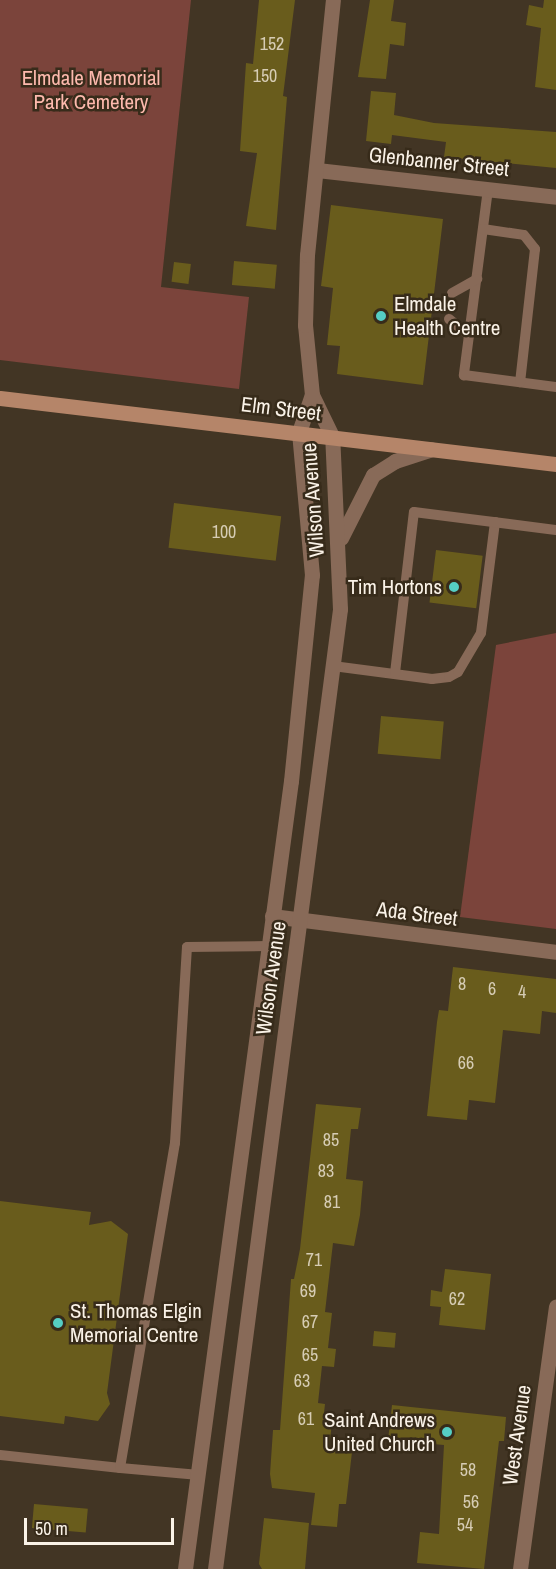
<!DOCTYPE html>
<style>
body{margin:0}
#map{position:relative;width:556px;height:1569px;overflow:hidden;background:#423524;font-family:"Archivo Narrow",sans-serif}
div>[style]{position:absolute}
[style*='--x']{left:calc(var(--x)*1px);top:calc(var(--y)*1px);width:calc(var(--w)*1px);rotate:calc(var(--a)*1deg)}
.green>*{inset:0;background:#7b443b}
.building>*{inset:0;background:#695c1c;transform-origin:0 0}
.service>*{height:10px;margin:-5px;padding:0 5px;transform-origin:5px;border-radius:5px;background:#886a58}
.minor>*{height:15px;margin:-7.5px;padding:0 7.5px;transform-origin:7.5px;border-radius:7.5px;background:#886a58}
.tertiary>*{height:15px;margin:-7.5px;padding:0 7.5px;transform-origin:7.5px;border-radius:7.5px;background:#886a58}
.secondary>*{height:15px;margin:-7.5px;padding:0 7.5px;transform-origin:7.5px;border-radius:7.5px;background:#b58569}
.dots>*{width:16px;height:16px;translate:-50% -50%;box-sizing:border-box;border:3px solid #372b1a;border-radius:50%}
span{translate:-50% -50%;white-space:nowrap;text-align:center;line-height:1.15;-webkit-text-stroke:5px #372b1a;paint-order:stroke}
.number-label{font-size:18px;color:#d6ccb4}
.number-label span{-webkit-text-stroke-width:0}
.park-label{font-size:21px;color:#fdb9ad}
.street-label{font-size:21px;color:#faf2e7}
.poi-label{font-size:21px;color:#faf2e7}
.left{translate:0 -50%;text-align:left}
.right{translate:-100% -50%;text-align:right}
.scale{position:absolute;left:24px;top:1518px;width:150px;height:27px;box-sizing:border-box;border:3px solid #faf2e7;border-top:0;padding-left:8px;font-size:18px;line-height:21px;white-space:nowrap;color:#faf2e7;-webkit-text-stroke:4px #372b1a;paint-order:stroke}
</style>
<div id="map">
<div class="green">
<div style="clip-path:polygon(0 0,191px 0,161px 287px,249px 297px,239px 389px,0 360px)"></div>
<div style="clip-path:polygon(556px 633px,556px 929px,460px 917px,496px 645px)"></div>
</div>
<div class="building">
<div style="clip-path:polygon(259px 0,295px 0,283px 96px,287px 97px,276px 230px,246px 226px,257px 153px,240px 151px,246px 63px,253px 64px)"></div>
<div style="clip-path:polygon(370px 0,394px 0,391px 21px,406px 23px,404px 46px,390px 44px,386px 79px,358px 77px)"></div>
<div style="clip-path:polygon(544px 0,556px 0,556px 90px,535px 87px,541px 28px,526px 25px,529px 5px,543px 8px)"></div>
<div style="clip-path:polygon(371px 91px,396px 93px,394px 115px,434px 123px,556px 132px,556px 168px,444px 157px,446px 142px,392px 135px,391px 144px,366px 141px)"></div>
<div style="clip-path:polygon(331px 205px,443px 219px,423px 385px,337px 374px,340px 346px,327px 345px,333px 288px,321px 286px)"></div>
<div style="left:234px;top:261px;width:43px;height:24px;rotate:5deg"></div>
<div style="left:174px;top:262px;width:17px;height:20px;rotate:7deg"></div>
<div style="left:174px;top:503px;width:108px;height:45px;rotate:7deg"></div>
<div style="left:436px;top:550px;width:47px;height:53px;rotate:7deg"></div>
<div style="left:381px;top:716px;width:63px;height:38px;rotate:5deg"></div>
<div style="clip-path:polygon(453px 967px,556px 979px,556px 1013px,542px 1011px,540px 1034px,503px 1030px,495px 1103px,469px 1100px,467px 1120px,427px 1116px,437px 1022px,439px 1010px,448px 1011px)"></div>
<div style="clip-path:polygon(316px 1104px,361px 1108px,358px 1129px,351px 1129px,346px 1179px,363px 1181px,360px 1215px,354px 1246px,333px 1243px,325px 1312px,332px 1313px,328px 1348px,336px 1349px,334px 1367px,322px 1366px,318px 1403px,325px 1404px,324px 1413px,333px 1414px,329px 1449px,352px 1452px,346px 1504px,339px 1504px,337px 1527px,311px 1525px,315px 1493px,272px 1488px,270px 1474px,273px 1430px,280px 1430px,291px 1279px,294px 1279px,300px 1249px)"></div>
<div style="clip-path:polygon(0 1201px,91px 1212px,89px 1225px,111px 1221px,128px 1234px,107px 1393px,110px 1404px,98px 1421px,65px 1416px,64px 1424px,0 1416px)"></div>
<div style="clip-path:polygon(445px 1269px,491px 1274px,485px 1330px,439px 1325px,441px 1307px,430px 1306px,431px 1290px,442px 1292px)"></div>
<div style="left:374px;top:1331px;width:22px;height:15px;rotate:5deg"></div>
<div style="clip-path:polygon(392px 1405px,506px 1417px,504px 1441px,499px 1441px,484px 1569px,417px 1563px,420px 1532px,439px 1534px,444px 1445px,388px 1440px)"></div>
<div style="left:34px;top:1504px;width:54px;height:24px;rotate:5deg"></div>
<div style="clip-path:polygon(264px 1518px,309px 1523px,305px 1569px,262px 1569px,259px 1564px)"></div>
</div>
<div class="service">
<div style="--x:488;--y:189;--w:188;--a:97.4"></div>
<div style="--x:464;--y:375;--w:93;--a:7.4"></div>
<div style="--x:483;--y:229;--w:41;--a:8.3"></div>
<div style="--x:524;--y:235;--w:18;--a:52"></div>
<div style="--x:535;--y:249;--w:134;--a:96.4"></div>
<div style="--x:452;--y:293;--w:29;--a:-29"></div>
<div style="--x:449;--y:319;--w:26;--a:39"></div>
<div style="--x:333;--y:666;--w:100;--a:7.5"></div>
<div style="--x:432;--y:679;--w:17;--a:-7"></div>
<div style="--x:449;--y:677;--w:10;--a:-29"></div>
<div style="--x:458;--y:672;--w:45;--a:-59.5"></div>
<div style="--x:481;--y:633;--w:112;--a:-82.8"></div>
<div style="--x:395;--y:673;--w:162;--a:-83.3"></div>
<div style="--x:414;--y:512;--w:143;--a:7.2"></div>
<div style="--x:0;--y:1455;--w:121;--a:6.2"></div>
<div style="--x:199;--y:1475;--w:79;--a:-174.9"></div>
<div style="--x:120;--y:1468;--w:330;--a:-80.4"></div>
<div style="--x:175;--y:1143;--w:196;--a:-86.5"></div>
<div style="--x:187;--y:947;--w:81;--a:-0.7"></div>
</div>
<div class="minor">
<div style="--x:317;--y:170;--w:241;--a:6.4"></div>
<div style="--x:272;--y:916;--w:286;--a:7.2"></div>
<div style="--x:520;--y:1569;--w:265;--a:-82.2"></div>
</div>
<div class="tertiary">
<div style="--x:341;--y:538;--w:71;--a:-63.1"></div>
<div style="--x:373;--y:475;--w:26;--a:-32"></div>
<div style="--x:395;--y:461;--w:38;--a:-18"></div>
<div style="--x:185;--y:1569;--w:795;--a:-82.34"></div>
<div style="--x:291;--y:781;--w:207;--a:-84.2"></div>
<div style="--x:312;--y:575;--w:144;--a:-95.2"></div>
<div style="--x:299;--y:432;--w:39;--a:-71"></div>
<div style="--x:215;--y:1569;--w:968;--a:-82.58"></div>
<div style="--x:340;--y:609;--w:173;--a:-92.6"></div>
<div style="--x:332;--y:436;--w:46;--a:-116"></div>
<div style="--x:312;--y:395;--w:70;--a:-95.7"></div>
<div style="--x:305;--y:325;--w:70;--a:-88.4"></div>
<div style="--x:307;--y:255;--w:256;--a:-84.2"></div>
</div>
<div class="secondary">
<div style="--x:0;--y:398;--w:560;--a:6.77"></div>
</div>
<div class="dots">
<div style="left:381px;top:316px;background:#55cec4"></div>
<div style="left:454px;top:587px;background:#55cec4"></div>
<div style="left:58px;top:1323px;background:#55cec4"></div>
<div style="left:447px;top:1432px;background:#55cec4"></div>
</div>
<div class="number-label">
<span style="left:272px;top:44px">152</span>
<span style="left:265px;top:76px">150</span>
<span style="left:224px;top:532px">100</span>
<span style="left:462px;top:984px">8</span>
<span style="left:492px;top:989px">6</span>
<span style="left:522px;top:992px">4</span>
<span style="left:466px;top:1063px">66</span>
<span style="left:331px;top:1140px">85</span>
<span style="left:326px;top:1171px">83</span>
<span style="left:332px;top:1202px">81</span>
<span style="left:314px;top:1260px">71</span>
<span style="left:308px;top:1291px">69</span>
<span style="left:457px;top:1299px">62</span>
<span style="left:310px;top:1322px">67</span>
<span style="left:310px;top:1355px">65</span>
<span style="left:302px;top:1381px">63</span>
<span style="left:306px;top:1419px">61</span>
<span style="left:468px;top:1470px">58</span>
<span style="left:471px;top:1502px">56</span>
<span style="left:465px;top:1525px">54</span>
</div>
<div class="park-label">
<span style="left:91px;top:90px">Elmdale Memorial<br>Park Cemetery</span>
</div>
<div class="street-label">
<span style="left:439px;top:162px;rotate:6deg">Glenbanner Street</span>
<span style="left:281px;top:409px;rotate:7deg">Elm Street</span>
<span style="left:313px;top:500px;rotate:-94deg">Wilson Avenue</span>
<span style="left:417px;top:914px;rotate:7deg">Ada Street</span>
<span style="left:271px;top:978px;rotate:-82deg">Wilson Avenue</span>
<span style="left:517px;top:1435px;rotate:-82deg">West Avenue</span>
</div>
<div class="poi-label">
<span class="left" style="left:394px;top:316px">Elmdale<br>Health Centre</span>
<span class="right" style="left:442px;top:587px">Tim Hortons</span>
<span class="left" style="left:70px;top:1323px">St. Thomas Elgin<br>Memorial Centre</span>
<span class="right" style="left:435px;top:1432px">Saint Andrews<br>United Church</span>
</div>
<div class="scale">50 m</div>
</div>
